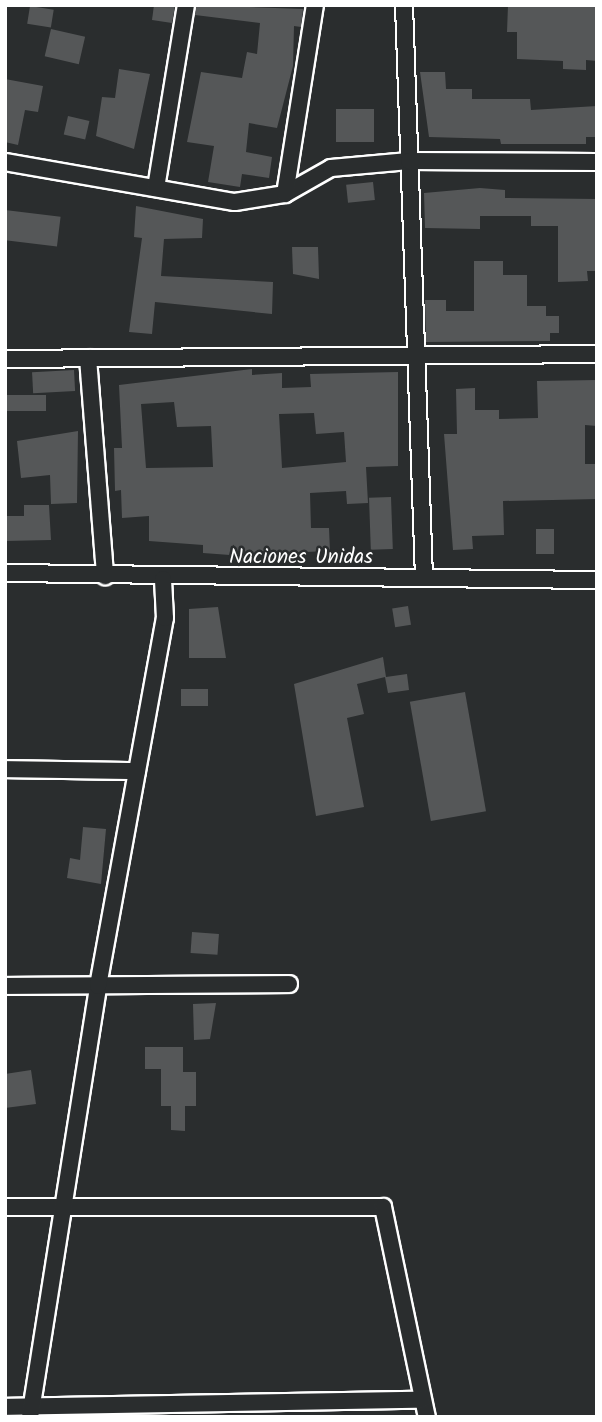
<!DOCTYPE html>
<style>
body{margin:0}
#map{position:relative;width:602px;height:1422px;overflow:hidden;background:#2a2d2e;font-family:Kalam,sans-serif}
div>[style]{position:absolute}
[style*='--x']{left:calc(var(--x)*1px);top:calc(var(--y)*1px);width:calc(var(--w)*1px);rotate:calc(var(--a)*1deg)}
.building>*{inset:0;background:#555758;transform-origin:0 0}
.roads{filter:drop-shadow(2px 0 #fff) drop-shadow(-2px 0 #fff) drop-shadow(0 2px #fff) drop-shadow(0 -2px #fff)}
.street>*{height:16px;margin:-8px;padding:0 8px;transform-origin:8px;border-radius:8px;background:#2a2d2e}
span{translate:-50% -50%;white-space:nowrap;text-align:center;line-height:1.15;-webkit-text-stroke:5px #2a2d2e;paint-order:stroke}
.street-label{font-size:21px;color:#fff}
.frame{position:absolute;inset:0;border:7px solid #fff;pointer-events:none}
</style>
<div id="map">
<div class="building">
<div style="clip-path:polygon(154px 5px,175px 5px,172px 23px,152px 20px)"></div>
<div style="clip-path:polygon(196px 5px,303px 9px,301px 27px,294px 26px,293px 66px,277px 128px,249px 123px,246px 152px,272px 157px,269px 178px,242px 174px,240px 187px,208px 182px,214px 146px,187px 142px,201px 72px,242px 78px,247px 52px,257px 54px,260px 23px,195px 15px)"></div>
<div style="clip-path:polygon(508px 5px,597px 6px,597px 61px,586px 60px,586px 70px,563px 69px,563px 61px,517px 59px,517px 32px,507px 32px)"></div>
<div style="left:30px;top:6px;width:24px;height:18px;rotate:9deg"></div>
<div style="left:51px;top:29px;width:35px;height:28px;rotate:13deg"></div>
<div style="clip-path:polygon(119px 69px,150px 74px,134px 149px,96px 136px,102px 97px,115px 98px)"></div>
<div style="clip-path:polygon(420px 72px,445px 72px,446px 89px,472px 89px,472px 99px,530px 99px,531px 110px,597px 106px,597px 137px,586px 137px,586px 144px,501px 144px,500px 139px,429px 137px)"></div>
<div style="clip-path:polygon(5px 79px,43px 86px,38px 112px,25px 110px,18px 145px,5px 142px)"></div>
<div style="left:336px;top:109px;width:38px;height:33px"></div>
<div style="left:68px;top:116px;width:22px;height:19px;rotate:13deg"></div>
<div style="left:373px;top:182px;width:18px;height:27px;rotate:84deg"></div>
<div style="clip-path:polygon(480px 188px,505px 190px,505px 198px,597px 199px,597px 271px,587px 271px,588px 281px,558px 282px,558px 226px,531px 226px,531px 216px,480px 216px,480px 229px,425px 228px,424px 193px)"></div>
<div style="clip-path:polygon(136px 206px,203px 219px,202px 238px,164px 239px,161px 276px,273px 282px,272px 314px,155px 302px,152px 334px,129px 332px,142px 238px,134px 237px)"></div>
<div style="left:5px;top:210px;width:56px;height:30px;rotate:7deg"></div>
<div style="clip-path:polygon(292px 247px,318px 247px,319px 279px,293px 274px)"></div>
<div style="clip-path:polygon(474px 261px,503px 261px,503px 275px,527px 275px,527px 306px,546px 306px,546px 316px,559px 316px,559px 333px,550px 333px,550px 341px,426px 342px,425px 300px,446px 300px,446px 311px,474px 311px)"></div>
<div style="clip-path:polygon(evenodd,252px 369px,252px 375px,282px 373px,282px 388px,311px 387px,310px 374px,398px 372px,398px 466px,366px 467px,368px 503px,347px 504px,346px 491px,310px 493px,311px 528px,329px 528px,330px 551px,230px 555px,203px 553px,203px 545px,149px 541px,149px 516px,122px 518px,121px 490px,115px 491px,114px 448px,122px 448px,119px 385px,252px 369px,174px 402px,177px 427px,211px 426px,213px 467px,146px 468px,141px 404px,174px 402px,252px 369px,314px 413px,316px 434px,344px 432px,346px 462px,282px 468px,279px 414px,314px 413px)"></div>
<div style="left:74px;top:370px;width:21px;height:42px;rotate:87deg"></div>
<div style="clip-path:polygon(597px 380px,597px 426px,585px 425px,585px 464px,597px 464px,597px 499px,503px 501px,504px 535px,472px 536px,473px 549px,453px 550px,444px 434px,457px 434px,456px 389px,475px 388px,475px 410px,499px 410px,499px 419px,538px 418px,537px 381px)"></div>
<div style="left:46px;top:395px;width:16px;height:41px;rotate:90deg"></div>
<div style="clip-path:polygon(78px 431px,77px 503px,51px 504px,50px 475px,21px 478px,17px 441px)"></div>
<div style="left:391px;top:497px;width:52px;height:22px;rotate:88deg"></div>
<div style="clip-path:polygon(24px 505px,49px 505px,51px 540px,5px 541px,5px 516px,24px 516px)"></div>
<div style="left:536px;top:529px;width:18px;height:25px"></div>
<div style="left:408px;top:606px;width:19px;height:16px;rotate:81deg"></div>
<div style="clip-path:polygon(218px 607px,226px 658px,189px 658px,189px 609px)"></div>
<div style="clip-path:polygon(383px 657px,386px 677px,407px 674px,409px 690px,388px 693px,385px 677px,357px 684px,364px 714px,347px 718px,364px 807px,316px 816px,294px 684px)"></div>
<div style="left:181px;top:689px;width:27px;height:17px"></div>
<div style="left:465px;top:692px;width:121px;height:56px;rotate:80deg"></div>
<div style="clip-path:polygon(83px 827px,106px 829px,101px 884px,67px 878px,70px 858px,80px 860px)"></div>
<div style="left:192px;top:932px;width:27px;height:21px;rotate:4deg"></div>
<div style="clip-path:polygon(216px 1003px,210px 1039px,194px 1040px,193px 1004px)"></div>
<div style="clip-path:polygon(145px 1047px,183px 1047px,183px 1072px,196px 1072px,196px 1106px,185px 1106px,185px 1131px,171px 1130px,171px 1106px,161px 1106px,161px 1069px,145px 1069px)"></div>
<div style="clip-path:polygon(31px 1070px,36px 1104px,5px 1108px,5px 1074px)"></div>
</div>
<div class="roads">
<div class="street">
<div style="--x:404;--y:5;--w:573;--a:88"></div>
<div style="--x:5;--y:162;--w:233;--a:9.9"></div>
<div style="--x:235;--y:202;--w:51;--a:-9.1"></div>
<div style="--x:285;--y:194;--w:53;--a:-29.5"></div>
<div style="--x:331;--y:168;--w:78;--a:-5.1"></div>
<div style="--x:409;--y:161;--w:188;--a:0.3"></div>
<div style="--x:156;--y:188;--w:185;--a:-80.7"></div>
<div style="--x:285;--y:194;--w:191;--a:-81"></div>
<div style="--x:88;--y:358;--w:219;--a:85.5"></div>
<div style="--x:5;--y:359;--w:592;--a:-0.48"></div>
<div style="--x:5;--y:573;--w:592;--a:0.68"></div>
<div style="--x:5;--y:769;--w:132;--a:0.9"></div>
<div style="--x:5;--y:986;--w:284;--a:-0.4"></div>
<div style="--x:5;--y:1207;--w:378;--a:0"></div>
<div style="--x:383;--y:1207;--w:215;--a:78.2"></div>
<div style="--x:5;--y:1407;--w:417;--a:-1"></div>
<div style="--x:30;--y:1417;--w:436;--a:-81"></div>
<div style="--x:98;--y:986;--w:374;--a:-79.7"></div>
<div style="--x:165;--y:618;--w:39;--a:-93"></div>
</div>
</div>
<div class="street-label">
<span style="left:301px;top:558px">Naciones Unidas</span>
</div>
<div class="frame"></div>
</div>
